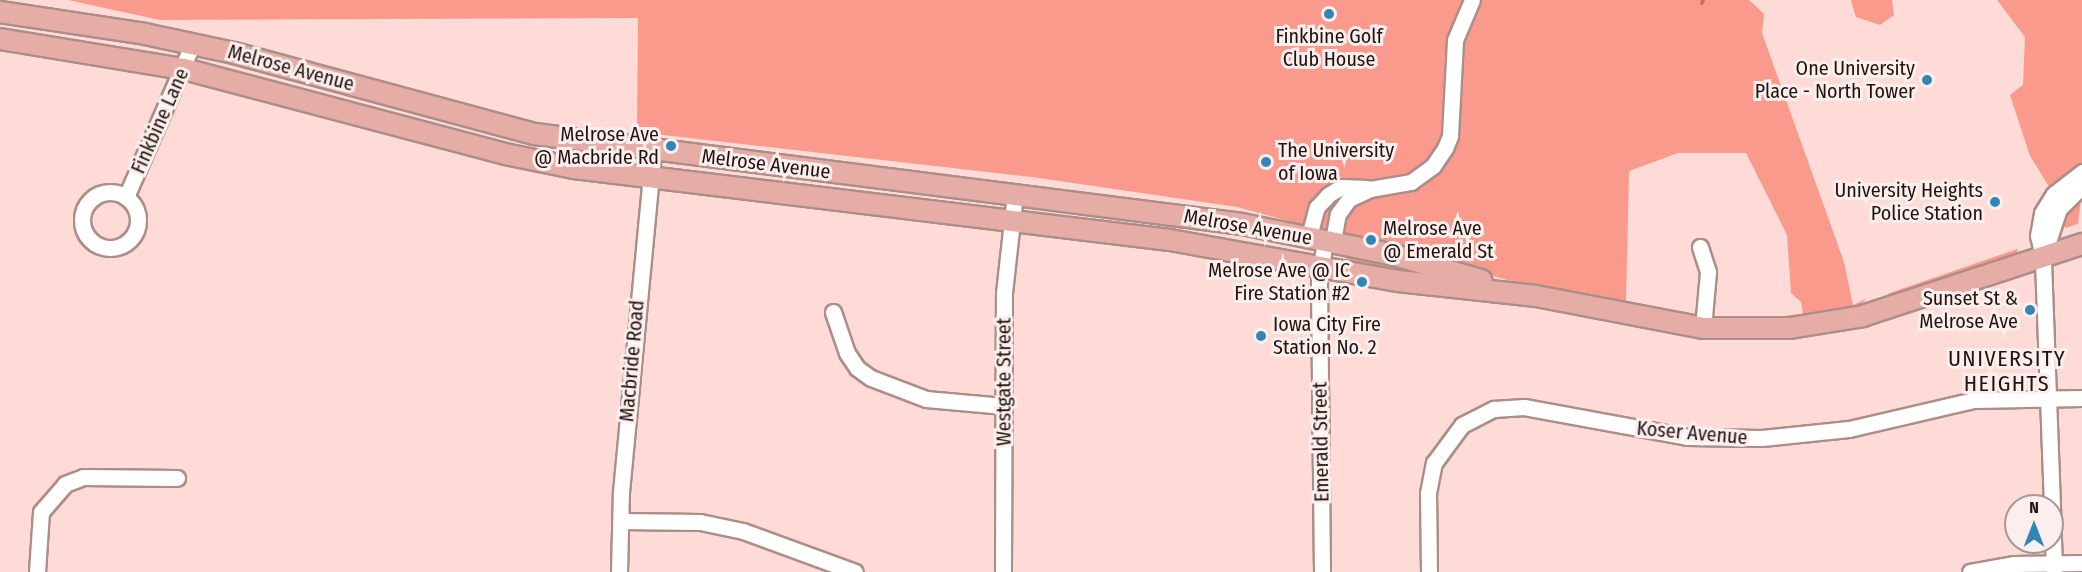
<!DOCTYPE html>
<style>
body{margin:0}
#map{position:relative;width:2082px;height:572px;overflow:hidden;background:#fedbd6;font-family:"Fira Sans Condensed",sans-serif}
div>[style]{position:absolute}
[style*='--x']{left:calc(var(--x)*1px);top:calc(var(--y)*1px);width:calc(var(--w)*1px);rotate:calc(var(--a)*1deg)}
.green>*{inset:0;background:#fa9a8d}
.stream>*{height:4px;margin:-2px;padding:0 2px;transform-origin:2px;border-radius:2px;background:#d26d61}
.roads{filter:drop-shadow(2px 0 #ac8d88) drop-shadow(-2px 0 #ac8d88) drop-shadow(0 2px #ac8d88) drop-shadow(0 -2px #ac8d88)}
.minor>*{height:15px;margin:-7.5px;padding:0 7.5px;transform-origin:7.5px;border-radius:7.5px;background:#fff}
.minor>.ring{margin:-7.5px;padding:0;box-sizing:content-box;background:none;border:15px solid #fff;border-radius:50%}
.major>*{height:20px;margin:-10px;padding:0 10px;transform-origin:10px;border-radius:10px;background:#e6ada6}
.dots>*{width:16px;height:16px;translate:-50% -50%;box-sizing:border-box;border:3px solid #fceeec;border-radius:50%}
span{translate:-50% -50%;white-space:nowrap;text-align:center;line-height:1.15;-webkit-text-stroke:6px #fceeec;paint-order:stroke}
.poi-label{font-size:20px;color:#1f1412}
.right{translate:-100% -50%;text-align:right}
.left{translate:0 -50%;text-align:left}
.street-label{font-size:20px;color:#1f1412}
.quarter-label{font-size:22px;color:#1f1412;letter-spacing:1.5px}
.north{position:absolute;left:2004px;top:494px;width:60px;height:60px;box-sizing:border-box;background:#fceeec;border:2px solid #a49795;border-radius:50%;rotate:0deg;font-size:16px;font-weight:700;line-height:24px;text-align:center;color:#1f1412}
.north::after{content:'';display:block;margin:auto;width:21px;height:27px;background:#3385b6;clip-path:polygon(50% 0,100% 100%,50% 72%,0 100%)}
</style>
<div id="map">
<div class="green">
<div style="clip-path:polygon(68px 0,1749px 0,1764px 14px,1762px 33px,1844px 262px,1853px 305px,1866px 299px,1859px 307px,1829px 313px,1761px 322px,1754px 319px,1803px 314px,1801px 302px,1791px 293px,1787px 235px,1746px 153px,1678px 153px,1629px 171px,1626px 302px,1691px 316px,1545px 290px,1237px 207px,1032px 177px,637px 132px,638px 18px,160px 20px)"></div>
<div style="clip-path:polygon(1851px 0,1892px 0,1894px 15px,1880px 25px,1856px 17px)"></div>
<div style="clip-path:polygon(1997px 0,2082px 0,2082px 166px,2050px 188px,2030px 156px,2010px 95px,2023px 85px,2025px 37px)"></div>
<div style="clip-path:polygon(2082px 191px,2078px 224px,2065px 228px,2062px 220px,2071px 200px)"></div>
<div style="clip-path:polygon(2017px 249px,2018px 254px,1983px 270px,1893px 296px,1887px 294px)"></div>
<div style="clip-path:polygon(1347px 253px,1459px 281px,1346px 264px)"></div>
</div>
<div class="stream">
<div style="--x:1702;--y:3;--w:3;--a:-72"></div>
</div>
<div class="roads">
<div class="minor">
<div class="ring" style="left:82px;top:192px;width:41px;height:41px"></div>
<div style="--x:126;--y:197;--w:168;--a:-66.5"></div>
<div style="--x:1309;--y:236;--w:30;--a:-75"></div>
<div style="--x:1317;--y:207;--w:16;--a:-47"></div>
<div style="--x:1328;--y:195;--w:15;--a:-32"></div>
<div style="--x:1341;--y:187;--w:26;--a:2"></div>
<div style="--x:1333;--y:241;--w:27;--a:-80"></div>
<div style="--x:1338;--y:214;--w:19;--a:-54"></div>
<div style="--x:1349;--y:199;--w:23;--a:-25"></div>
<div style="--x:1370;--y:189;--w:42;--a:-9.7"></div>
<div style="--x:1411;--y:182;--w:27;--a:-36"></div>
<div style="--x:1433;--y:166;--w:22;--a:-56"></div>
<div style="--x:1445;--y:148;--w:13;--a:-67"></div>
<div style="--x:1450;--y:136;--w:96;--a:-87"></div>
<div style="--x:1455;--y:40;--w:43;--a:-67"></div>
<div style="--x:1700;--y:247;--w:26;--a:72"></div>
<div style="--x:1708;--y:272;--w:56;--a:95.1"></div>
<div style="--x:2043;--y:257;--w:22;--a:-103"></div>
<div style="--x:2038;--y:236;--w:23;--a:-80"></div>
<div style="--x:2042;--y:213;--w:22;--a:-58"></div>
<div style="--x:2054;--y:194;--w:36;--a:-38"></div>
<div style="--x:833;--y:312;--w:43;--a:71.1"></div>
<div style="--x:847;--y:353;--w:18;--a:56"></div>
<div style="--x:857;--y:368;--w:17;--a:36"></div>
<div style="--x:871;--y:378;--w:59;--a:20.9"></div>
<div style="--x:926;--y:399;--w:78;--a:5.1"></div>
<div style="--x:2052;--y:506;--w:249;--a:-92.1"></div>
<div style="--x:2043;--y:257;--w:51;--a:-71.6"></div>
<div style="--x:2059;--y:209;--w:33;--a:-45"></div>
<div style="--x:2052;--y:507;--w:65;--a:88.2"></div>
<div style="--x:621;--y:521;--w:79;--a:0.7"></div>
<div style="--x:700;--y:522;--w:44;--a:11.8"></div>
<div style="--x:743;--y:531;--w:119;--a:20.1"></div>
<div style="--x:37;--y:572;--w:60;--a:-86.2"></div>
<div style="--x:41;--y:512;--w:37;--a:-49"></div>
<div style="--x:65;--y:484;--w:19;--a:-21"></div>
<div style="--x:83;--y:477;--w:94;--a:0.6"></div>
<div style="--x:619;--y:572;--w:80;--a:-88.6"></div>
<div style="--x:621;--y:492;--w:342;--a:-84.6"></div>
<div style="--x:1003;--y:572;--w:279;--a:-89.8"></div>
<div style="--x:1004;--y:293;--w:100;--a:-83.7"></div>
<div style="--x:1322;--y:572;--w:291;--a:-90.6"></div>
<div style="--x:1319;--y:281;--w:41;--a:-81.7"></div>
<div style="--x:1429;--y:572;--w:79;--a:-90.7"></div>
<div style="--x:1428;--y:493;--w:31;--a:-79"></div>
<div style="--x:1434;--y:463;--w:47;--a:-53.6"></div>
<div style="--x:1462;--y:425;--w:36;--a:-27"></div>
<div style="--x:1494;--y:409;--w:30;--a:-4"></div>
<div style="--x:1524;--y:407;--w:166;--a:10.4"></div>
<div style="--x:1687;--y:437;--w:75;--a:0.8"></div>
<div style="--x:1762;--y:438;--w:87;--a:-5.9"></div>
<div style="--x:1849;--y:429;--w:128;--a:-13.1"></div>
<div style="--x:1974;--y:400;--w:108;--a:-1.1"></div>
<div style="--x:1970;--y:572;--w:45;--a:-10.3"></div>
<div style="--x:2014;--y:564;--w:68;--a:-0.8"></div>
</div>
<div class="major">
<div style="--x:0;--y:12;--w:147;--a:8.6"></div>
<div style="--x:145;--y:34;--w:91;--a:12.1"></div>
<div style="--x:234;--y:53;--w:312;--a:15.1"></div>
<div style="--x:535;--y:134;--w:713;--a:7.25"></div>
<div style="--x:1242;--y:224;--w:155;--a:11.5"></div>
<div style="--x:1394;--y:255;--w:91;--a:16"></div>
<div style="--x:0;--y:39;--w:186;--a:9.3"></div>
<div style="--x:184;--y:69;--w:332;--a:14.8"></div>
<div style="--x:505;--y:154;--w:70;--a:11.5"></div>
<div style="--x:574;--y:168;--w:600;--a:6.89"></div>
<div style="--x:1170;--y:240;--w:232;--a:10.2"></div>
<div style="--x:1398;--y:281;--w:139;--a:6.2"></div>
<div style="--x:1536;--y:296;--w:170;--a:10.8"></div>
<div style="--x:1703;--y:328;--w:87;--a:0"></div>
<div style="--x:1790;--y:328;--w:74;--a:-9.3"></div>
<div style="--x:1863;--y:316;--w:231;--a:-18.2"></div>
</div>
</div>
<div class="dots">
<div style="left:1329px;top:14px;background:#3385b6"></div>
<div style="left:1927px;top:80px;background:#3385b6"></div>
<div style="left:671px;top:146px;background:#3385b6"></div>
<div style="left:1266px;top:162px;background:#3385b6"></div>
<div style="left:1995px;top:202px;background:#3385b6"></div>
<div style="left:1371px;top:240px;background:#3385b6"></div>
<div style="left:1362px;top:282px;background:#3385b6"></div>
<div style="left:2030px;top:310px;background:#3385b6"></div>
<div style="left:1261px;top:336px;background:#3385b6"></div>
</div>
<div class="poi-label">
<span style="left:1329px;top:48px">Finkbine Golf<br>Club House</span>
<span class="right" style="left:1915px;top:80px">One University<br>Place - North Tower</span>
<span class="right" style="left:659px;top:146px">Melrose Ave<br>@ Macbride Rd</span>
<span class="left" style="left:1278px;top:162px">The University<br>of Iowa</span>
<span class="right" style="left:1983px;top:202px">University Heights<br>Police Station</span>
<span class="left" style="left:1383px;top:240px">Melrose Ave<br>@ Emerald St</span>
<span class="right" style="left:1350px;top:282px">Melrose Ave @ IC<br>Fire Station #2</span>
<span class="right" style="left:2018px;top:310px">Sunset St &amp;<br>Melrose Ave</span>
<span class="left" style="left:1273px;top:336px">Iowa City Fire<br>Station No. 2</span>
</div>
<div class="street-label">
<span style="left:291px;top:68px;rotate:15deg">Melrose Avenue</span>
<span style="left:160px;top:121px;rotate:-66deg">Finkbine Lane</span>
<span style="left:766px;top:164px;rotate:7deg">Melrose Avenue</span>
<span style="left:1248px;top:227px;rotate:10deg">Melrose Avenue</span>
<span style="left:632px;top:361px;rotate:-85deg">Macbride Road</span>
<span style="left:1004px;top:382px;rotate:-90deg">Westgate Street</span>
<span style="left:1692px;top:433px;rotate:5deg">Koser Avenue</span>
<span style="left:1321px;top:442px;rotate:-91deg">Emerald Street</span>
</div>
<div class="quarter-label">
<span style="left:2007px;top:371px">UNIVERSITY<br>HEIGHTS</span>
</div>
<div class="north">N</div>
</div>
